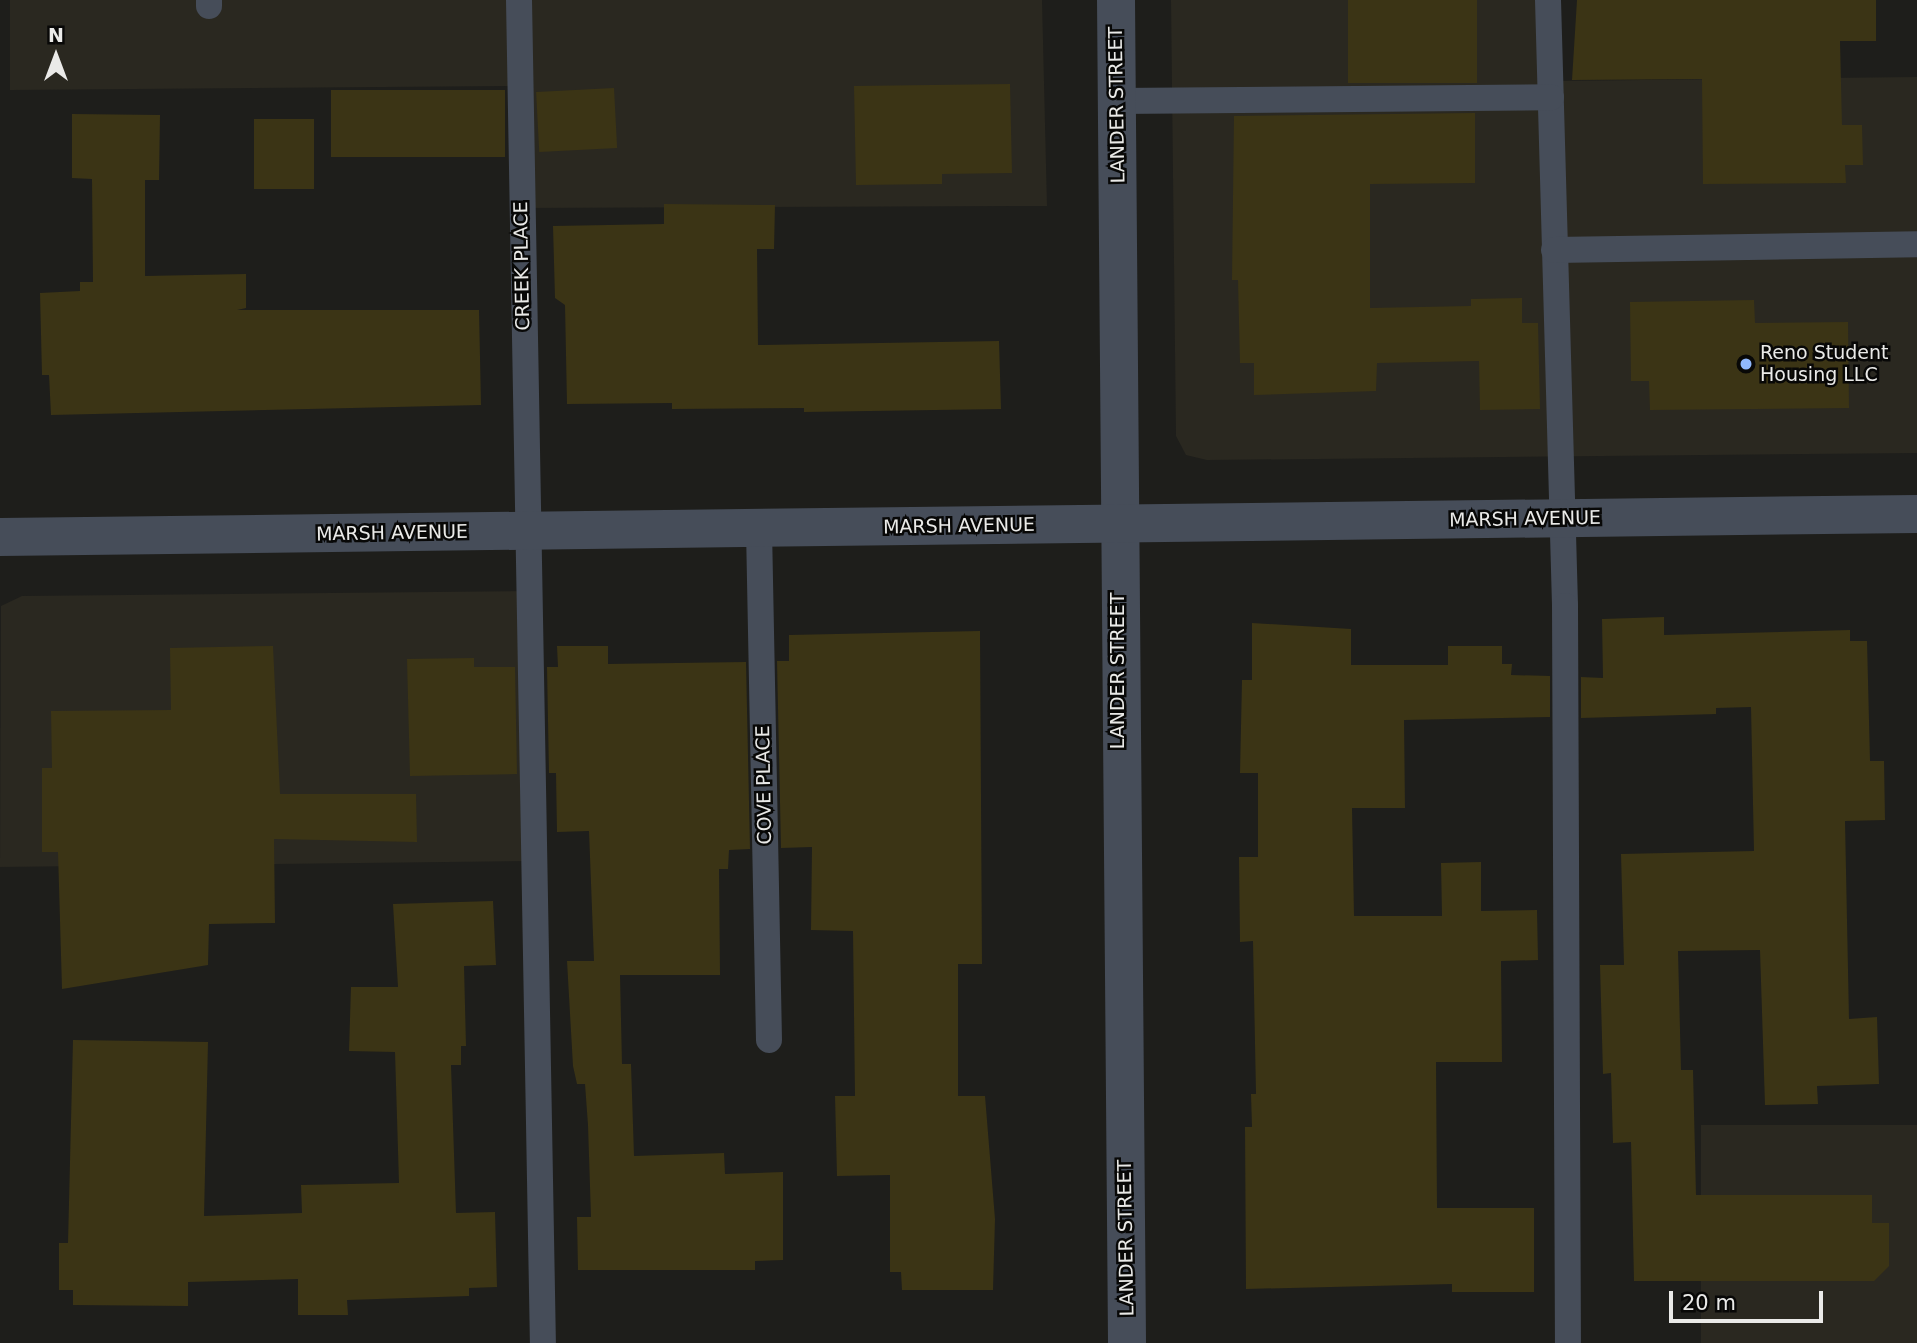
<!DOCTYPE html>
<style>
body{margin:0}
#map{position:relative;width:1917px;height:1343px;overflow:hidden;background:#1e1e1b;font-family:"DejaVu Sans",sans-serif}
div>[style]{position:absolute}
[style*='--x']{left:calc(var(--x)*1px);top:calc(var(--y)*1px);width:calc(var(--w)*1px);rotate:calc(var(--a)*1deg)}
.built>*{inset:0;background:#2a2820;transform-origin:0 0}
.building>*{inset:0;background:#3b3415;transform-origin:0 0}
.service>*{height:26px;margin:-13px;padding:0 13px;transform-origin:13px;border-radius:13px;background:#464d59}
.minor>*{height:38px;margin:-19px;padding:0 19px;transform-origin:19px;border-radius:19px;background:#464d59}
.dots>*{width:19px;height:19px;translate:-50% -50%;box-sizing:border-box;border:4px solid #080807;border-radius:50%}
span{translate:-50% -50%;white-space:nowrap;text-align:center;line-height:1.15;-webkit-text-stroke:5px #080807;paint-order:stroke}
.street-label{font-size:19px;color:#eaeae8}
.poi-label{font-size:19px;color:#eaeae8}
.left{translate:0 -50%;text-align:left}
.north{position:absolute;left:21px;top:21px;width:70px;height:70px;-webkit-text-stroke:5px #080807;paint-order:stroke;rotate:0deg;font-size:19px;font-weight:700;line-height:28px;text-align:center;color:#eaeae8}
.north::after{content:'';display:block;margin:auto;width:24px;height:32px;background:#eaeae8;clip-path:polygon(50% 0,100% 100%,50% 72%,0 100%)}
.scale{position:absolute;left:1669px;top:1291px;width:154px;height:32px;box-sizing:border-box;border:4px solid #eaeae8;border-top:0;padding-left:9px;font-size:21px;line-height:24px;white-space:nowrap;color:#eaeae8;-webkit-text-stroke:5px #080807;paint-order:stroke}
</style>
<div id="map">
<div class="built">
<div style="clip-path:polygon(10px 0,1042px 0,1047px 206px,521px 208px,519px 86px,10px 90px)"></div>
<div style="clip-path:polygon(1171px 0,1548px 0,1551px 81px,1917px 77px,1917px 453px,1207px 460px,1186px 455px,1176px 436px)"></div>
<div style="clip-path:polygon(526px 591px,532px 861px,0 867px,1px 606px,22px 596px)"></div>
<div style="left:1701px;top:1125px;width:216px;height:218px"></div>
</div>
<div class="building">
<div style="left:1348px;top:0;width:129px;height:83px"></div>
<div style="clip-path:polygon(1577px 0,1876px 0,1876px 41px,1840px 41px,1842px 125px,1862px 125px,1863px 165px,1845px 165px,1846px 183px,1703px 184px,1702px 79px,1572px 80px)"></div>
<div style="clip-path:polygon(1010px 84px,1012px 173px,942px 174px,942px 184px,856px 185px,854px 86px)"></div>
<div style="left:614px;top:88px;width:60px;height:78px;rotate:87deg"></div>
<div style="left:331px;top:90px;width:174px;height:67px"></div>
<div style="clip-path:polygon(1475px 113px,1475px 183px,1370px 184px,1370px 308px,1471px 306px,1471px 299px,1522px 298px,1522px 323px,1538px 323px,1540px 409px,1480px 410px,1479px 361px,1377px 363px,1376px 391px,1254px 395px,1254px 363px,1240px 363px,1238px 280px,1232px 280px,1234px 116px)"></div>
<div style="clip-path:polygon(72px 114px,160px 115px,159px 180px,145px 180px,145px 276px,246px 274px,246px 308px,237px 310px,479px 310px,481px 405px,51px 415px,49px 375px,42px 375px,40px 293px,80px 291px,80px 282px,93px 282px,92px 179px,72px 178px)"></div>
<div style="left:254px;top:119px;width:60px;height:70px"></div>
<div style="clip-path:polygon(664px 204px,775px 205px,774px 249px,757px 249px,758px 345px,999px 341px,1001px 409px,804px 412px,804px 408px,672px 409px,672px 403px,567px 404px,565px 305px,555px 298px,553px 226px,664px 224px)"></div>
<div style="clip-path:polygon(1754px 300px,1755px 323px,1848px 322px,1849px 408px,1650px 410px,1649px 381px,1631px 381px,1630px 302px)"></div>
<div style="clip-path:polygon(1664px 617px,1664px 635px,1850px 630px,1850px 641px,1867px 641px,1870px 761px,1884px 761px,1885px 820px,1845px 821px,1849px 1019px,1877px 1017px,1879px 1084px,1817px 1086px,1818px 1104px,1765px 1105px,1760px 950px,1678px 951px,1681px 1070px,1693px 1070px,1696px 1195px,1872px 1195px,1872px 1223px,1889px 1223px,1889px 1266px,1874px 1281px,1634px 1281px,1631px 1142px,1613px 1143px,1611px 1073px,1603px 1074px,1600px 965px,1624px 965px,1621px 854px,1754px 851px,1751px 707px,1716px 708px,1716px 714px,1581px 718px,1581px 677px,1603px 678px,1602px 619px)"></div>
<div style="clip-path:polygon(1252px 623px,1351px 629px,1351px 665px,1448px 665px,1448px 646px,1502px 646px,1502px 664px,1512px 664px,1511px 675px,1550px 676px,1550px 717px,1404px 720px,1405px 808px,1352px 808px,1354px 916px,1442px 916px,1441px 863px,1481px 862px,1481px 911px,1537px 910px,1538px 960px,1501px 961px,1502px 1062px,1436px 1062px,1437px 1208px,1534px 1208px,1534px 1292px,1452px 1292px,1452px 1284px,1246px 1289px,1245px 1127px,1252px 1127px,1251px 1094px,1256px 1094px,1253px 941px,1240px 942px,1239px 857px,1258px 857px,1258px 773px,1240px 773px,1242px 680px,1252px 680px)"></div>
<div style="clip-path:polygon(980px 631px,982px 964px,958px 964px,958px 1096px,985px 1096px,995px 1219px,993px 1290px,902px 1290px,901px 1272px,890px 1272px,890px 1175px,837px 1176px,835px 1096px,855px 1096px,853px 931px,811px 930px,812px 847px,781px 848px,777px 661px,789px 661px,789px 635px)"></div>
<div style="clip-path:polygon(273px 646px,280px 794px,416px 794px,417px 842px,274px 839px,275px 923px,209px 924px,208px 965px,62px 989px,58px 852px,42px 852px,42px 768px,52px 768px,51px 711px,171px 710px,170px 648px)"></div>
<div style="clip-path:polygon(557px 646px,608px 646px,608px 664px,746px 662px,750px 849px,729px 850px,728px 869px,719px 869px,720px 975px,620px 975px,622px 1064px,631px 1064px,634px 1156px,724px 1153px,725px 1174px,783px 1172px,783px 1260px,755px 1261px,755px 1270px,578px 1270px,577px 1217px,591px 1217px,588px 1125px,585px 1084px,577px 1084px,573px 1066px,567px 961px,594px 961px,589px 831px,557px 832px,556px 773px,549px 773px,547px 667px,558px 667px)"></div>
<div style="clip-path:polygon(474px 658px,474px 667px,515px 667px,517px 774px,410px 776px,407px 659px)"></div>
<div style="clip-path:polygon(493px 901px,496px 965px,464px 966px,466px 1046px,461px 1046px,461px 1065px,451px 1065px,456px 1213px,495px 1212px,497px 1287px,469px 1288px,469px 1296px,347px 1300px,348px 1315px,298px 1315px,298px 1279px,188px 1282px,188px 1306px,73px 1305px,73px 1290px,59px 1290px,59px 1243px,68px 1243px,73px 1040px,208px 1042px,204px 1216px,302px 1213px,301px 1185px,399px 1183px,395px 1052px,349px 1051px,351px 987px,398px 987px,393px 904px)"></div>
</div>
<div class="service">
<div style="--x:519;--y:0;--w:1343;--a:88.98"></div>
<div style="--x:1548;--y:0;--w:606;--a:88.39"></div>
<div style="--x:1565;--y:606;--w:737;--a:89.77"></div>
<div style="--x:209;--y:6;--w:6;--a:-90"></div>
<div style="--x:1117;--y:101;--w:434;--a:-0.5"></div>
<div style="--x:1554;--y:250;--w:363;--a:-0.9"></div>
<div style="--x:759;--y:529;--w:511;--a:88.88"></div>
</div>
<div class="minor">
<div style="--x:1116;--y:0;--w:1343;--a:89.53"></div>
<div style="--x:0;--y:537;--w:1917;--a:-0.69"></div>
</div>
<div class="dots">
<div style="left:1746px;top:364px;background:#90b8fd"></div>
</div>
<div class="street-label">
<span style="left:1117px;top:105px;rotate:-91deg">LANDER STREET</span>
<span style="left:522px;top:266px;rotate:-91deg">CREEK PLACE</span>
<span style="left:1525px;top:519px;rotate:-1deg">MARSH AVENUE</span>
<span style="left:959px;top:526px;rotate:-1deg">MARSH AVENUE</span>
<span style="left:392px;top:533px;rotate:-1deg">MARSH AVENUE</span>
<span style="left:1118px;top:671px;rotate:-90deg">LANDER STREET</span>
<span style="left:764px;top:785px;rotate:-91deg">COVE PLACE</span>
<span style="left:1126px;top:1238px;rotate:-91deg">LANDER STREET</span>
</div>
<div class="poi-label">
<span class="left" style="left:1760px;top:364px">Reno Student<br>Housing LLC</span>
</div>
<div class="north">N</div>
<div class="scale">20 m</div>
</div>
